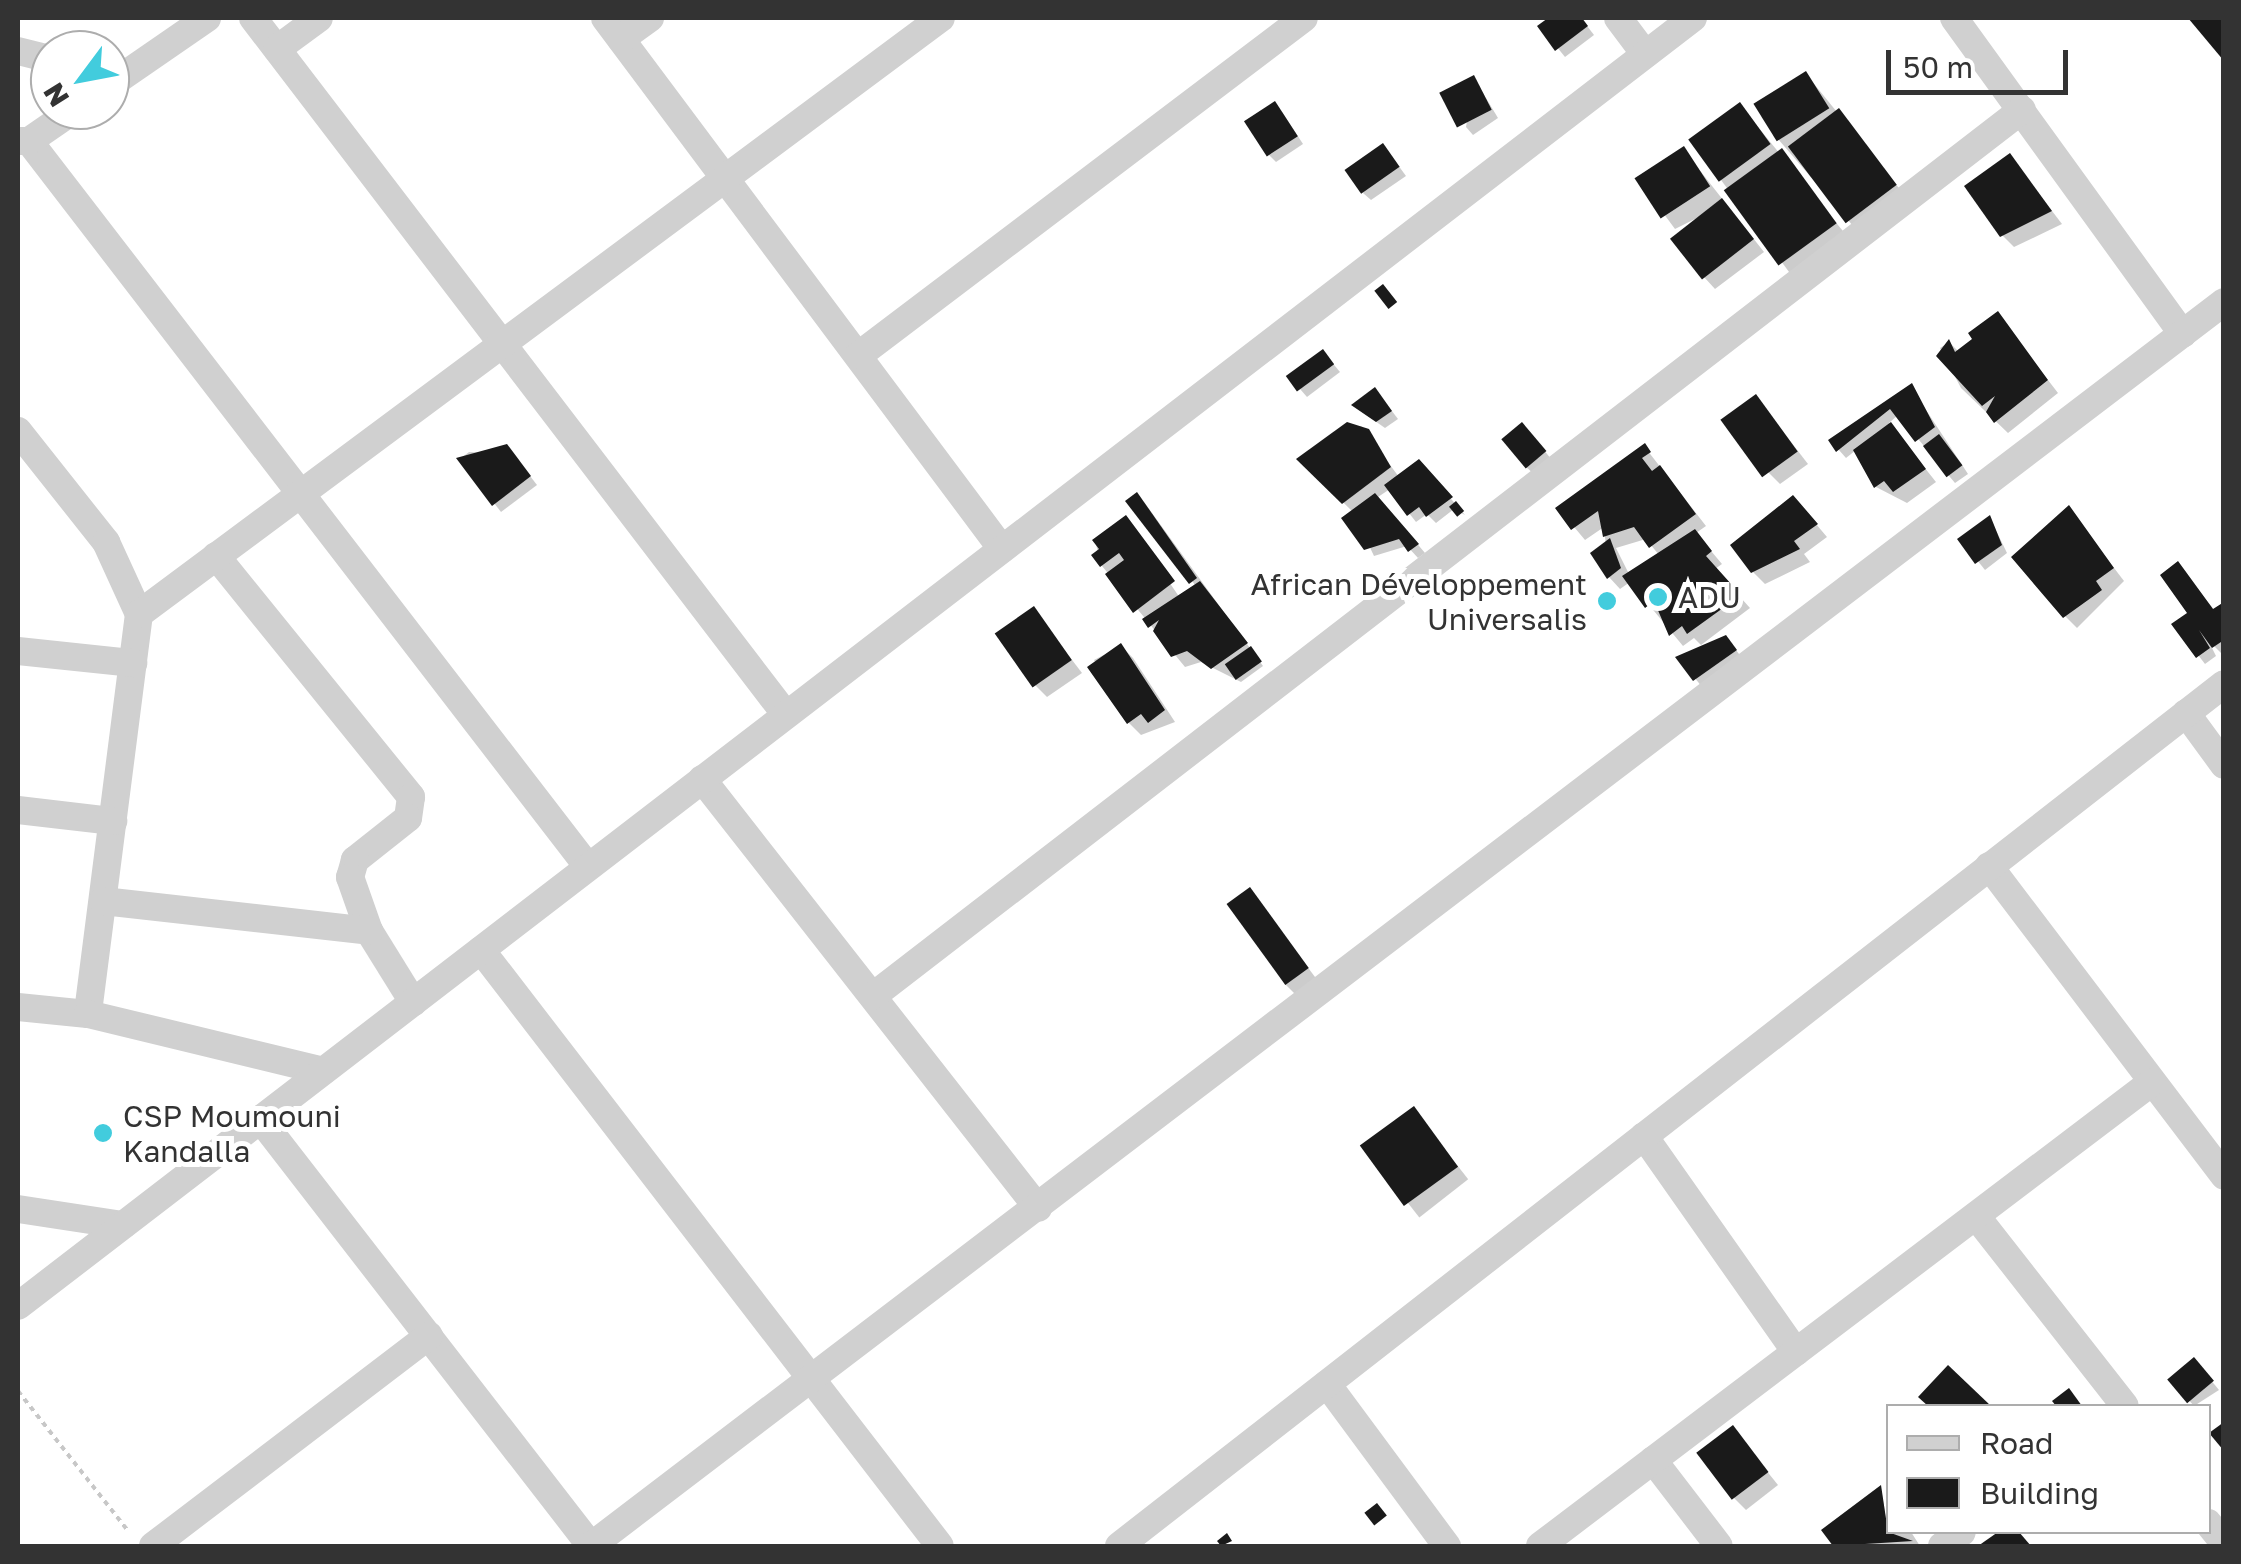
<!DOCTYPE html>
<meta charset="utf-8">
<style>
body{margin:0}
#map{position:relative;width:2241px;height:1564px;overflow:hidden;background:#fff;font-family:"Golos Text",sans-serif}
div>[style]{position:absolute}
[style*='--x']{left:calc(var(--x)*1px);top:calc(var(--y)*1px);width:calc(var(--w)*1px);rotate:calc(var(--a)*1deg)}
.shadow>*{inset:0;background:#0003;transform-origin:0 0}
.building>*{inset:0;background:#1a1a1a;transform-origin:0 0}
.path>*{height:4px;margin-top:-2px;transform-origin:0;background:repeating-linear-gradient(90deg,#c7c7c7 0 5px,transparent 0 10px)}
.street>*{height:28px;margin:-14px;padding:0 14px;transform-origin:14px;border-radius:14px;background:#d0d0d0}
.dots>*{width:28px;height:28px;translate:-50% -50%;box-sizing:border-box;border:5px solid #fff;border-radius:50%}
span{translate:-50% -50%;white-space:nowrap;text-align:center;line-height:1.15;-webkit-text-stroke:10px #fff;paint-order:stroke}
.poi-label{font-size:30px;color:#333}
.right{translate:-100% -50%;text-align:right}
.left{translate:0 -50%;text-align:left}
.frame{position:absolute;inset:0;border:20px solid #333;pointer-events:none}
.legend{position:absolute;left:1886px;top:1404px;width:325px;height:130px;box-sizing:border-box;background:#fff;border:2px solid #adadad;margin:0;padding:12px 18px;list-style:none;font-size:30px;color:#333}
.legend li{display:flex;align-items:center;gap:20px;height:50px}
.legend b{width:50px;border:2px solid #adadad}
.north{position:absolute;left:30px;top:30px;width:100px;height:100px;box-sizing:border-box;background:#fff;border:2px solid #adadad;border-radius:50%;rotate:238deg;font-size:28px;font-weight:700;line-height:40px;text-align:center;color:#333}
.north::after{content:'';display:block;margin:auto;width:35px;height:45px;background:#42ccdd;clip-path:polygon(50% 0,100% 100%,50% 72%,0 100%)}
.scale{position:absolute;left:1886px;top:50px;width:182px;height:45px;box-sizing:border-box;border:5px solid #333;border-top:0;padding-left:12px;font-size:30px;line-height:35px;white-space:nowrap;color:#333;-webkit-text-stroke:8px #fff;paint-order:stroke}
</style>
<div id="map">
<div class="shadow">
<div style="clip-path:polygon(1552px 18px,1581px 18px,1594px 35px,1565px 57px,1540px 26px)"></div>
<div style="clip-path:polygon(1806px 74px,1907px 198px,1860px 234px,1778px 139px)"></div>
<div style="clip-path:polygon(1474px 78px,1498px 118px,1473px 135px,1466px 127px)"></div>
<div style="clip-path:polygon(1740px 105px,1847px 236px,1792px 276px,1721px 180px)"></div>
<div style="clip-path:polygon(1282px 112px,1303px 144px,1276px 162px,1269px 155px)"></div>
<div style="clip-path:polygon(1683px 149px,1764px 252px,1715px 289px,1704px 277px,1703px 215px,1675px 229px,1638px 179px)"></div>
<div style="clip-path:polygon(1390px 154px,1406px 176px,1371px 200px,1363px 193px)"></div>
<div style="clip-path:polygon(2010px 156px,2062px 224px,2014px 247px,2002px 235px)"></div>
<div style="clip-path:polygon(1998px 315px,2058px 393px,2008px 433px,1961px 388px,1940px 348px,1949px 342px,1959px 352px)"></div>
<div style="clip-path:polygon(1330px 360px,1340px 372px,1307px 397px,1300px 389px)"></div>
<div style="clip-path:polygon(1911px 387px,1968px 474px,1955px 483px,1898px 415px,1889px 423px,1936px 482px,1907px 503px,1876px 487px,1856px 450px,1846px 458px,1831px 441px)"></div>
<div style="clip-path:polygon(1756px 397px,1808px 464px,1780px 484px,1768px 472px)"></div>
<div style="clip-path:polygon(1382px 398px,1398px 419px,1385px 428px,1362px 412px)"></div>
<div style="clip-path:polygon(1361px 426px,1399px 477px,1419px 462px,1465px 515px,1454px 509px,1436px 523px,1427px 514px,1416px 522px,1390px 489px,1378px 497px,1425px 553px,1418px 558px,1407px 546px,1374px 556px,1353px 512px,1300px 460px)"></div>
<div style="clip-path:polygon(1529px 432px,1552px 460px,1534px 474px,1526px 467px)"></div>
<div style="clip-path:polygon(evenodd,1644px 446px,1706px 526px,1696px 533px,1722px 564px,1715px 569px,1750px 608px,1701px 645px,1694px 638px,1683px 646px,1630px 582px,1620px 589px,1609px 577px,1604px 527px,1585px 540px,1559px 509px,1644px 446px,1646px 539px,1659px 555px,1629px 574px,1616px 548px,1646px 539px)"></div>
<div style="clip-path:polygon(469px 452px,514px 455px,537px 485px,501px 512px,460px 459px)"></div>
<div style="clip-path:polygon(1144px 502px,1263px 666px,1241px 682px,1201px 662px,1185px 667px,1102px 566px,1095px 541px,1126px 519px,1180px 598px,1196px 587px)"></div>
<div style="clip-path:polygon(2069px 509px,2124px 581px,2077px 628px,2065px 616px)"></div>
<div style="clip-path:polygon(1805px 511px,1827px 537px,1804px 554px,1810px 562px,1765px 584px,1753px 572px)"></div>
<div style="clip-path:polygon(1990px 518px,2007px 553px,1985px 570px,1961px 540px)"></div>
<div style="clip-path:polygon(2178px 564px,2215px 611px,2224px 605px,2224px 656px,2208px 640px,2216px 656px,2205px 664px,2175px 625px,2201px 628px)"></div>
<div style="clip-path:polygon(1034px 610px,1082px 673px,1047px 697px,1035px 685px)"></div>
<div style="clip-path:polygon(1121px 646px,1133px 658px,1175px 722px,1141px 735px,1129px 723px,1094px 660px)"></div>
<div style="clip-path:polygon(1733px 646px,1742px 658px,1702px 687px,1679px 658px)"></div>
<div style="clip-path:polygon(1250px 890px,1318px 981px,1297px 996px,1285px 984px)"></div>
<div style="left:1414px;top:1110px;width:88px;height:62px;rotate:52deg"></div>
<div style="clip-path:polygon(2201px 1368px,2219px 1390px,2194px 1406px,2171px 1380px)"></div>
<div style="clip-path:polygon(1733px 1429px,1778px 1485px,1746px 1510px,1734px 1498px)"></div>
<div style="clip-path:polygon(1881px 1488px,1888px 1532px,1911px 1532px,1920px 1546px,1834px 1546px,1824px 1531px)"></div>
</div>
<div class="building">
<div style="clip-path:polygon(1548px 18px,1582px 18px,1588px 26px,1555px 51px,1537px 26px)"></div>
<div style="clip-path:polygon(2188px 18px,2224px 18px,2224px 61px)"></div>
<div style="left:1806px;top:71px;width:44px;height:62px;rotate:58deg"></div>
<div style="left:1474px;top:75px;width:39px;height:39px;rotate:63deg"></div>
<div style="left:1275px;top:101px;width:42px;height:37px;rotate:57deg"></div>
<div style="left:1740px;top:102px;width:52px;height:64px;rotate:54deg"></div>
<div style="left:1839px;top:108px;width:96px;height:64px;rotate:53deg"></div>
<div style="left:1383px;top:143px;width:29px;height:47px;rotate:55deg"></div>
<div style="left:1684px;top:146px;width:48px;height:59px;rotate:57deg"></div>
<div style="left:1782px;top:148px;width:93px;height:72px;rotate:54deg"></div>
<div style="clip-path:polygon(2010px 153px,2052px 211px,2000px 237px,1964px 186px)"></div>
<div style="left:1722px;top:198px;width:52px;height:66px;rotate:52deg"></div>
<div style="left:1383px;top:284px;width:23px;height:11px;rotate:52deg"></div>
<div style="clip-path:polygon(1998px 311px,2048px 380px,1994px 423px,1986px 412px,1995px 396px,1982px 406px,1936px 356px,1949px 339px,1955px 352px,1972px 339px,1968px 333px)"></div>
<div style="left:1323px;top:349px;width:19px;height:46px;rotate:54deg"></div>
<div style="clip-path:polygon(1912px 383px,1935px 427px,1915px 442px,1890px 409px,1836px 452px,1828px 440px)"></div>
<div style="clip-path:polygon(1375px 387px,1392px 411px,1376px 422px,1351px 405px)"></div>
<div style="left:1756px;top:394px;width:71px;height:44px;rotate:54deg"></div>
<div style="clip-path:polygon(1347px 422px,1369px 429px,1391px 467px,1342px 504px,1296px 459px)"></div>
<div style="left:1522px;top:422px;width:38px;height:27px;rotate:50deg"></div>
<div style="clip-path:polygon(1891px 422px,1926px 469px,1893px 492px,1884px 481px,1874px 488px,1853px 450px)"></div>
<div style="left:1939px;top:434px;width:39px;height:20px;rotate:53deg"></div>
<div style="clip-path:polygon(1645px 443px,1651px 452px,1642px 458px,1652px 471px,1660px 465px,1696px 514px,1649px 548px,1634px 527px,1603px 537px,1598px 511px,1571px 530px,1555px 508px)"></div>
<div style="clip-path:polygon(507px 444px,531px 476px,492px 506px,456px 458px)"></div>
<div style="clip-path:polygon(1419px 459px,1453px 497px,1426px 517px,1419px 507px,1407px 516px,1384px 485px)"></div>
<div style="clip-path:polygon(1137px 492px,1197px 578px,1189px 584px,1125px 501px)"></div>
<div style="clip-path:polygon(1375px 493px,1419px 544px,1408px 552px,1399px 539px,1364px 550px,1341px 518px)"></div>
<div style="clip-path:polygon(1793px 495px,1818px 524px,1794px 541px,1800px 549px,1751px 573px,1730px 545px)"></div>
<div style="left:1456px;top:501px;width:13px;height:9px;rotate:51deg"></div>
<div style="clip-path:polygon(2069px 505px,2114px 568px,2096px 581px,2102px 590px,2063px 618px,2011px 557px)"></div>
<div style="clip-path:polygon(1126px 515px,1175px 581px,1133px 613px,1105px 574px,1124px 560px,1119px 553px,1100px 567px,1091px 555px,1099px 549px,1092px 540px)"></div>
<div style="clip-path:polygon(1990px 515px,2002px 545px,1975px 564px,1957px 539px)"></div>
<div style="clip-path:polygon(1695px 529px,1712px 551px,1706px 556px,1741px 595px,1687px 634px,1682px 626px,1669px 636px,1654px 601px,1645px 608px,1622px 576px)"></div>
<div style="clip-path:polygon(1610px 538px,1621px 568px,1607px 579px,1590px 553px)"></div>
<div style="clip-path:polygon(2178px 561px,2213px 609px,2224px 602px,2224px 640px,2212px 648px,2199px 630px,2210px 648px,2196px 658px,2171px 624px,2187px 613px,2160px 575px)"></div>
<div style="clip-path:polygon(1200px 581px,1248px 643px,1211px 669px,1187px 651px,1171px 657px,1153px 631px,1159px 620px,1148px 628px,1142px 619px)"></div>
<div style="left:1034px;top:606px;width:66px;height:48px;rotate:55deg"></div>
<div style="clip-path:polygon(1726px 635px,1737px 650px,1693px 681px,1675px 657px)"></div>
<div style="clip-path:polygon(1121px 643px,1165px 710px,1148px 723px,1141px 714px,1127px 724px,1087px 667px)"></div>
<div style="left:1251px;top:646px;width:19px;height:32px;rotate:55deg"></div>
<div style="left:1250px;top:887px;width:100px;height:29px;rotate:54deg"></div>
<div style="left:1414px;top:1106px;width:75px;height:67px;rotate:54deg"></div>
<div style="left:2194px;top:1357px;width:31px;height:35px;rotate:50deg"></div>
<div style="clip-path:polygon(1948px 1365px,1991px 1406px,1928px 1406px,1918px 1397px)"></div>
<div style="clip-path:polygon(2069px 1388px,2082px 1406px,2056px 1406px,2052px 1401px)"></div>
<div style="clip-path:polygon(2224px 1422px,2224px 1451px,2209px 1433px)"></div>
<div style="left:1733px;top:1425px;width:59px;height:46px;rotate:53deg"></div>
<div style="clip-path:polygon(1881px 1485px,1888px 1532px,1913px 1541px,1833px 1546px,1821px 1530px)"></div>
<div style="left:1377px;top:1503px;width:16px;height:16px;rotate:52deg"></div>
<div style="clip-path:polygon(1998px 1532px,2019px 1532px,2031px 1546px,1978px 1546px)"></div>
<div style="clip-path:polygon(1227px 1533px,1232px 1541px,1221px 1546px,1217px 1541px)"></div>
</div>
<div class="path">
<div style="--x:18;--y:1391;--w:179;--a:51.8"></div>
</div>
<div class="street">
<div style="--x:253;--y:18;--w:877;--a:52.59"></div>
<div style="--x:605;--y:18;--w:663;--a:53.22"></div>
<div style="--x:1618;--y:18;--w:45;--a:53.1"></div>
<div style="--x:1954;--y:18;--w:390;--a:54.1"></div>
<div style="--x:621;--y:39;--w:36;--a:-36"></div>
<div style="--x:277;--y:49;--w:52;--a:-36.4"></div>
<div style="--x:18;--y:51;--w:33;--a:14"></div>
<div style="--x:110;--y:85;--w:118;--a:-34.6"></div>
<div style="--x:18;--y:141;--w:11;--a:0"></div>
<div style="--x:29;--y:141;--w:916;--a:52.4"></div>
<div style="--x:29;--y:141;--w:55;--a:-34.6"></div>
<div style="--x:859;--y:355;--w:558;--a:-37.14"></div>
<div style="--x:18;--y:431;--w:142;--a:51.6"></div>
<div style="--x:106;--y:542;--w:79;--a:65.4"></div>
<div style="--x:139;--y:614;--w:403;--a:97.3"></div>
<div style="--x:216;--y:556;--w:310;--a:51"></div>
<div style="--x:411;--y:797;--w:21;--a:98"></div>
<div style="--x:408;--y:818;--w:68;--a:141.6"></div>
<div style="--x:355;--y:860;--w:18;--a:106"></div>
<div style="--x:350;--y:877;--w:57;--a:70.6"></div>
<div style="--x:369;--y:931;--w:84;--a:58.2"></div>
<div style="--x:139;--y:614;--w:999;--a:-36.62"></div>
<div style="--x:18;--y:651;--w:116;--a:6"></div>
<div style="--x:2186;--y:713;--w:64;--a:53.8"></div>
<div style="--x:702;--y:779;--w:545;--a:51.93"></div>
<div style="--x:18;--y:810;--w:96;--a:6.6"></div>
<div style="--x:1989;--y:866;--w:389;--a:52.8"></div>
<div style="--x:103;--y:901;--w:268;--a:6.4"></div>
<div style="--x:481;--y:950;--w:752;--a:52.4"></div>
<div style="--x:873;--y:996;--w:1451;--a:-37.64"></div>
<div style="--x:18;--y:1007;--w:70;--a:5.7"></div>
<div style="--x:88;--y:1014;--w:242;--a:13.6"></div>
<div style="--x:260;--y:1119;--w:540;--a:52.22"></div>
<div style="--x:1644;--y:1136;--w:264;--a:54.9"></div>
<div style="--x:18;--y:1209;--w:106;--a:8.7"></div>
<div style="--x:1976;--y:1216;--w:241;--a:51.9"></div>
<div style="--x:18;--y:1306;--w:2113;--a:-37.56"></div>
<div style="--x:1327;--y:1384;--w:202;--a:53.5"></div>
<div style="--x:1653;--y:1460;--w:108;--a:52.5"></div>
<div style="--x:2208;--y:1523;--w:26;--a:51"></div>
<div style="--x:153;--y:1546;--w:347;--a:-37.3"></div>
<div style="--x:591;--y:1546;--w:2053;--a:-37.3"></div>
<div style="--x:1119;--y:1546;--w:1401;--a:-37.96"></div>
<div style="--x:1540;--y:1546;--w:768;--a:-37.17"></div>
<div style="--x:1942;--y:1546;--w:24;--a:-35"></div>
</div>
<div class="dots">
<div style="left:1658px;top:597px;background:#42ccdd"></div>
<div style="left:1607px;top:601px;background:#42ccdd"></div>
<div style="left:103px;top:1133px;background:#42ccdd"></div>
</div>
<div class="poi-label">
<span class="right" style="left:1587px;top:601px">African Développement<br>Universalis</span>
<span class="left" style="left:1678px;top:597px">ADU</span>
<span class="left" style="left:123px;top:1133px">CSP Moumouni<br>Kandalla</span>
</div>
<div class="frame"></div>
<ul class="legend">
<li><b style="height:12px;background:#d0d0d0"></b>Road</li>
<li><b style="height:28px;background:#1a1a1a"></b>Building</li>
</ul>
<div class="north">N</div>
<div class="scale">50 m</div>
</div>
